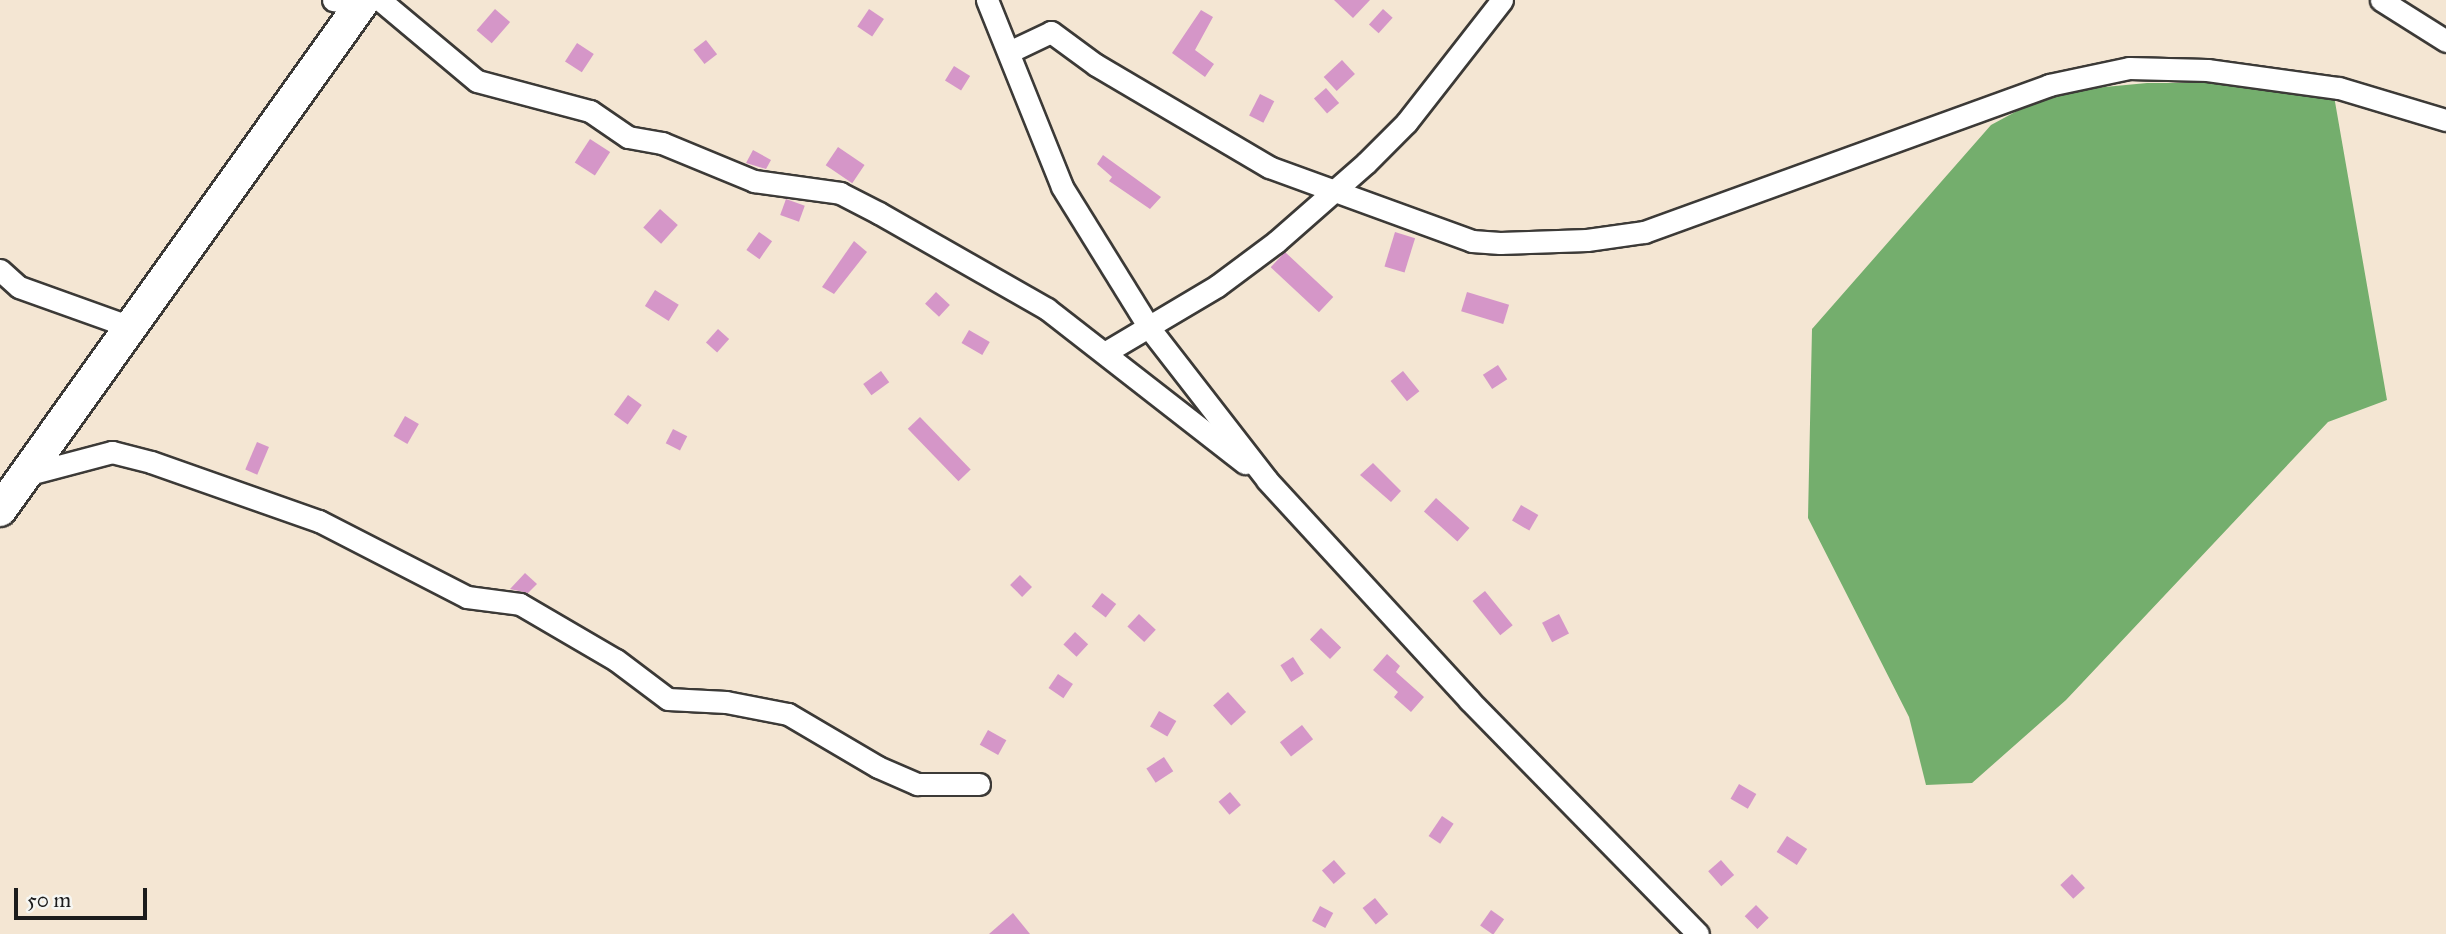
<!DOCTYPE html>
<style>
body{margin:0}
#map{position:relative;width:2446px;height:934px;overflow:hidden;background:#f4e6d3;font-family:"IM FELL Great Primer",serif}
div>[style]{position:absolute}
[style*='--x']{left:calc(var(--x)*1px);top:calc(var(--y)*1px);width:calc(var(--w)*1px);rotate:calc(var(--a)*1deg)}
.forest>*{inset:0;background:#74ae6d}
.building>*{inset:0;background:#d596c8;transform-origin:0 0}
.roads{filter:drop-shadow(2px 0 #3c3a37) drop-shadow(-2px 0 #3c3a37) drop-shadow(0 2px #3c3a37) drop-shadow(0 -2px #3c3a37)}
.minor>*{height:21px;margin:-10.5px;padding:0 10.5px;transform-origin:10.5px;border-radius:10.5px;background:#fff}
.highway>*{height:32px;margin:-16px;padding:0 16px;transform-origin:16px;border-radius:16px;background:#fff}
span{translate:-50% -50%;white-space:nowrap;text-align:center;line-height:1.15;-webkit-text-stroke:7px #f6f6f2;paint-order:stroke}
.scale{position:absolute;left:14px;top:888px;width:133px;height:32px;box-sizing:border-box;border:4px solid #1c1c1c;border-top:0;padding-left:9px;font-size:21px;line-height:24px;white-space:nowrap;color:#1c1c1c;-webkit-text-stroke:5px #f6f6f2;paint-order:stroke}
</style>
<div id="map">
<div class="forest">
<div style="clip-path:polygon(2147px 83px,2264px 83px,2334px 96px,2387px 400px,2328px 422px,2066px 700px,1972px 783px,1926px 785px,1909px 717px,1808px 518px,1812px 329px,1991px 125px,2052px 92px)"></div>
</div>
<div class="building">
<div style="clip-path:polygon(1334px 0,1370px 0,1353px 18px)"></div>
<div style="left:495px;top:9px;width:20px;height:28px;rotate:41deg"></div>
<div style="left:869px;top:9px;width:18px;height:21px;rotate:34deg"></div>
<div style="left:1383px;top:9px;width:13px;height:21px;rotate:42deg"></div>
<div style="clip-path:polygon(1201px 10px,1213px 17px,1195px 50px,1214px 64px,1205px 77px,1172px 53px)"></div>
<div style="left:706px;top:40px;width:18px;height:16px;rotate:52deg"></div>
<div style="left:577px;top:43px;width:20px;height:22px;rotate:33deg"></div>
<div style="left:1342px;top:60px;width:19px;height:25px;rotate:47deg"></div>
<div style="left:954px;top:66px;width:19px;height:17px;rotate:32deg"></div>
<div style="left:1326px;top:88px;width:20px;height:16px;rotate:49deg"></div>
<div style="left:1260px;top:94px;width:16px;height:24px;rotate:27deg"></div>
<div style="left:590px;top:139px;width:24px;height:28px;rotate:33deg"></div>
<div style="left:838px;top:147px;width:32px;height:22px;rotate:34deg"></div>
<div style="clip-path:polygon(753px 150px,771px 160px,766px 169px,746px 163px)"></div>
<div style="clip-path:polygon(1103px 155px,1161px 197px,1150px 209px,1109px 181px,1112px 177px,1097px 164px)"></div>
<div style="left:786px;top:199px;width:20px;height:17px;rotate:20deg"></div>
<div style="left:660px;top:209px;width:24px;height:25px;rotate:42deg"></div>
<div style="left:759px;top:232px;width:16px;height:22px;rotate:35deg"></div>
<div style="left:1395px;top:232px;width:21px;height:36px;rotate:17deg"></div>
<div style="clip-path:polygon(854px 241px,867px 252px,834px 294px,822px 287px)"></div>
<div style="left:1285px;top:252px;width:66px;height:21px;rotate:43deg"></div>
<div style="left:655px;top:290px;width:28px;height:19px;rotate:32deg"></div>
<div style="left:936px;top:292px;width:19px;height:16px;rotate:43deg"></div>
<div style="left:1467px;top:292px;width:44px;height:20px;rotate:17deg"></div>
<div style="left:718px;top:329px;width:15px;height:18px;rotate:42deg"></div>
<div style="left:969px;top:330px;width:24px;height:15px;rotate:30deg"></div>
<div style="left:1498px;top:365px;width:17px;height:18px;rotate:57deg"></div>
<div style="left:881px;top:371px;width:14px;height:22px;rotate:54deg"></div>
<div style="left:1403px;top:371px;width:26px;height:16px;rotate:51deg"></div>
<div style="left:628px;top:395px;width:17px;height:24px;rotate:36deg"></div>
<div style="left:405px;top:416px;width:16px;height:23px;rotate:30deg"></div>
<div style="left:920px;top:417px;width:73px;height:17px;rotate:46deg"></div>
<div style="left:673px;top:429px;width:16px;height:16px;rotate:27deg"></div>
<div style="left:257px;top:442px;width:13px;height:30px;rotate:23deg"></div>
<div style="clip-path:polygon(1373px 463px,1401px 491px,1391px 502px,1360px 475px)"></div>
<div style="left:1436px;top:498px;width:45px;height:18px;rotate:42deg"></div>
<div style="left:1521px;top:505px;width:20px;height:18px;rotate:30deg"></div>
<div style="clip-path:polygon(525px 573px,537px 584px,528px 593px,510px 589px)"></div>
<div style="left:1020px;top:575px;width:17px;height:14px;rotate:45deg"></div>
<div style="left:1485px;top:591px;width:44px;height:16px;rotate:51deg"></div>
<div style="left:1102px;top:593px;width:18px;height:17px;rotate:38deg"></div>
<div style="left:1139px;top:614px;width:23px;height:17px;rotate:43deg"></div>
<div style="left:1559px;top:614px;width:22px;height:19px;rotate:63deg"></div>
<div style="left:1321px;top:628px;width:28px;height:16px;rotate:44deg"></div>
<div style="left:1075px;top:632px;width:18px;height:17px;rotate:43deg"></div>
<div style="clip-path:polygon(1387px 654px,1400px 666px,1396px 672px,1424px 697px,1411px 712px,1394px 697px,1398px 692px,1373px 670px)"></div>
<div style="left:1293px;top:657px;width:20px;height:15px;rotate:57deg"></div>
<div style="left:1058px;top:674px;width:18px;height:17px;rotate:34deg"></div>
<div style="left:1228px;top:692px;width:27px;height:20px;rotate:48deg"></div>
<div style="left:1159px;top:711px;width:20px;height:18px;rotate:30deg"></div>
<div style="left:1302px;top:725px;width:18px;height:28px;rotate:52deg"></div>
<div style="left:988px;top:730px;width:21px;height:17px;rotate:29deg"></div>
<div style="left:1164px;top:757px;width:17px;height:21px;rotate:57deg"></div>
<div style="left:1739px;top:784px;width:20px;height:17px;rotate:30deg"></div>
<div style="left:1230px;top:792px;width:17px;height:15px;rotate:50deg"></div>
<div style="left:1442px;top:816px;width:14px;height:24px;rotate:34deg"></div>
<div style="left:1787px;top:836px;width:24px;height:19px;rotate:33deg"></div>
<div style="left:1334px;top:860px;width:18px;height:16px;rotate:49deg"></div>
<div style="left:1721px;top:860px;width:20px;height:17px;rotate:49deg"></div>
<div style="left:2072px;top:874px;width:19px;height:16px;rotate:47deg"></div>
<div style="left:1375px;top:898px;width:21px;height:16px;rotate:51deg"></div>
<div style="left:1756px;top:905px;width:18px;height:16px;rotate:45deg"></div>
<div style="left:1320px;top:906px;width:15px;height:17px;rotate:28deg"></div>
<div style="left:1491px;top:910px;width:16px;height:19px;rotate:35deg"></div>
<div style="clip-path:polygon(1013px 913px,1030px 934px,989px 934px)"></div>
</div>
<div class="roads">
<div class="minor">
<div style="--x:333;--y:0;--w:28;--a:8"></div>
<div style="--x:380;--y:0;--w:126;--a:39.9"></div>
<div style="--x:477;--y:81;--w:117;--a:14.9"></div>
<div style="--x:590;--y:111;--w:46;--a:34.4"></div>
<div style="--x:628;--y:137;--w:35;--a:10"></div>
<div style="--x:662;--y:143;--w:100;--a:22.4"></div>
<div style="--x:754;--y:181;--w:87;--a:7.9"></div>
<div style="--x:840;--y:193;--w:44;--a:27.1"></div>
<div style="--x:879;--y:213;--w:193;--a:29.7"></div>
<div style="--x:1047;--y:309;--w:251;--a:37.9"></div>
<div style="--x:987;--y:0;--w:201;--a:68.1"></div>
<div style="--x:1062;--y:187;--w:167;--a:58.2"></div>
<div style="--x:1150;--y:329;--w:191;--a:52.2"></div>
<div style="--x:1267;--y:480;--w:299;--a:47.4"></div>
<div style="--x:1469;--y:700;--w:327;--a:45.6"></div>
<div style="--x:2381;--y:0;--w:77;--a:32.2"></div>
<div style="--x:1011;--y:51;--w:44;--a:-25.4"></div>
<div style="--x:1051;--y:32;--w:56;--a:36.3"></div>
<div style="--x:1096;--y:65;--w:201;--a:30.5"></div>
<div style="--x:1269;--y:167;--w:216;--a:20"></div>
<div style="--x:1472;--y:241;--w:28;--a:4"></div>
<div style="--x:1500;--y:243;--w:87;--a:-2"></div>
<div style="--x:1587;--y:240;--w:58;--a:-8"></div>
<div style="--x:1644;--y:232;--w:431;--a:-19.9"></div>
<div style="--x:2049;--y:85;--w:82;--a:-12"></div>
<div style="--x:2129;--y:68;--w:78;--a:1.5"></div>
<div style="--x:2207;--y:70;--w:133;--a:7.8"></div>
<div style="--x:2339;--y:88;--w:112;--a:16.7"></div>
<div style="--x:0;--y:270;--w:25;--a:42"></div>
<div style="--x:19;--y:287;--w:119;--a:19.7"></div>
<div style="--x:1106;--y:352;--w:129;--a:-30.7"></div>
<div style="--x:1217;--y:286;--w:74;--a:-36.7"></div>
<div style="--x:1276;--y:242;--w:120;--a:-41.3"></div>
<div style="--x:1366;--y:163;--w:57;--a:-45"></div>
<div style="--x:1406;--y:123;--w:156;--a:-52"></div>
<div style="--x:25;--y:475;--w:90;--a:-14.8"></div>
<div style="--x:112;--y:452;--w:40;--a:14.4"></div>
<div style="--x:151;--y:462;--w:178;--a:19.4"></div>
<div style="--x:319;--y:521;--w:166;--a:27.2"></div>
<div style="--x:467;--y:597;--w:53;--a:7.5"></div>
<div style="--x:520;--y:604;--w:111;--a:30.3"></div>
<div style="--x:616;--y:660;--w:65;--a:36.9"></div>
<div style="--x:668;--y:699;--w:58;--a:3"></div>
<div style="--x:726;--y:702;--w:63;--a:11"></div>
<div style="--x:788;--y:714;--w:104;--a:30.5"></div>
<div style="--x:878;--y:767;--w:43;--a:23.6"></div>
<div style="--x:917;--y:784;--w:62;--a:0"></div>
</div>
<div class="highway">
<div style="--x:0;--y:510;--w:627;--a:-54.48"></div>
</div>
</div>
<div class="scale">50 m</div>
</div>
